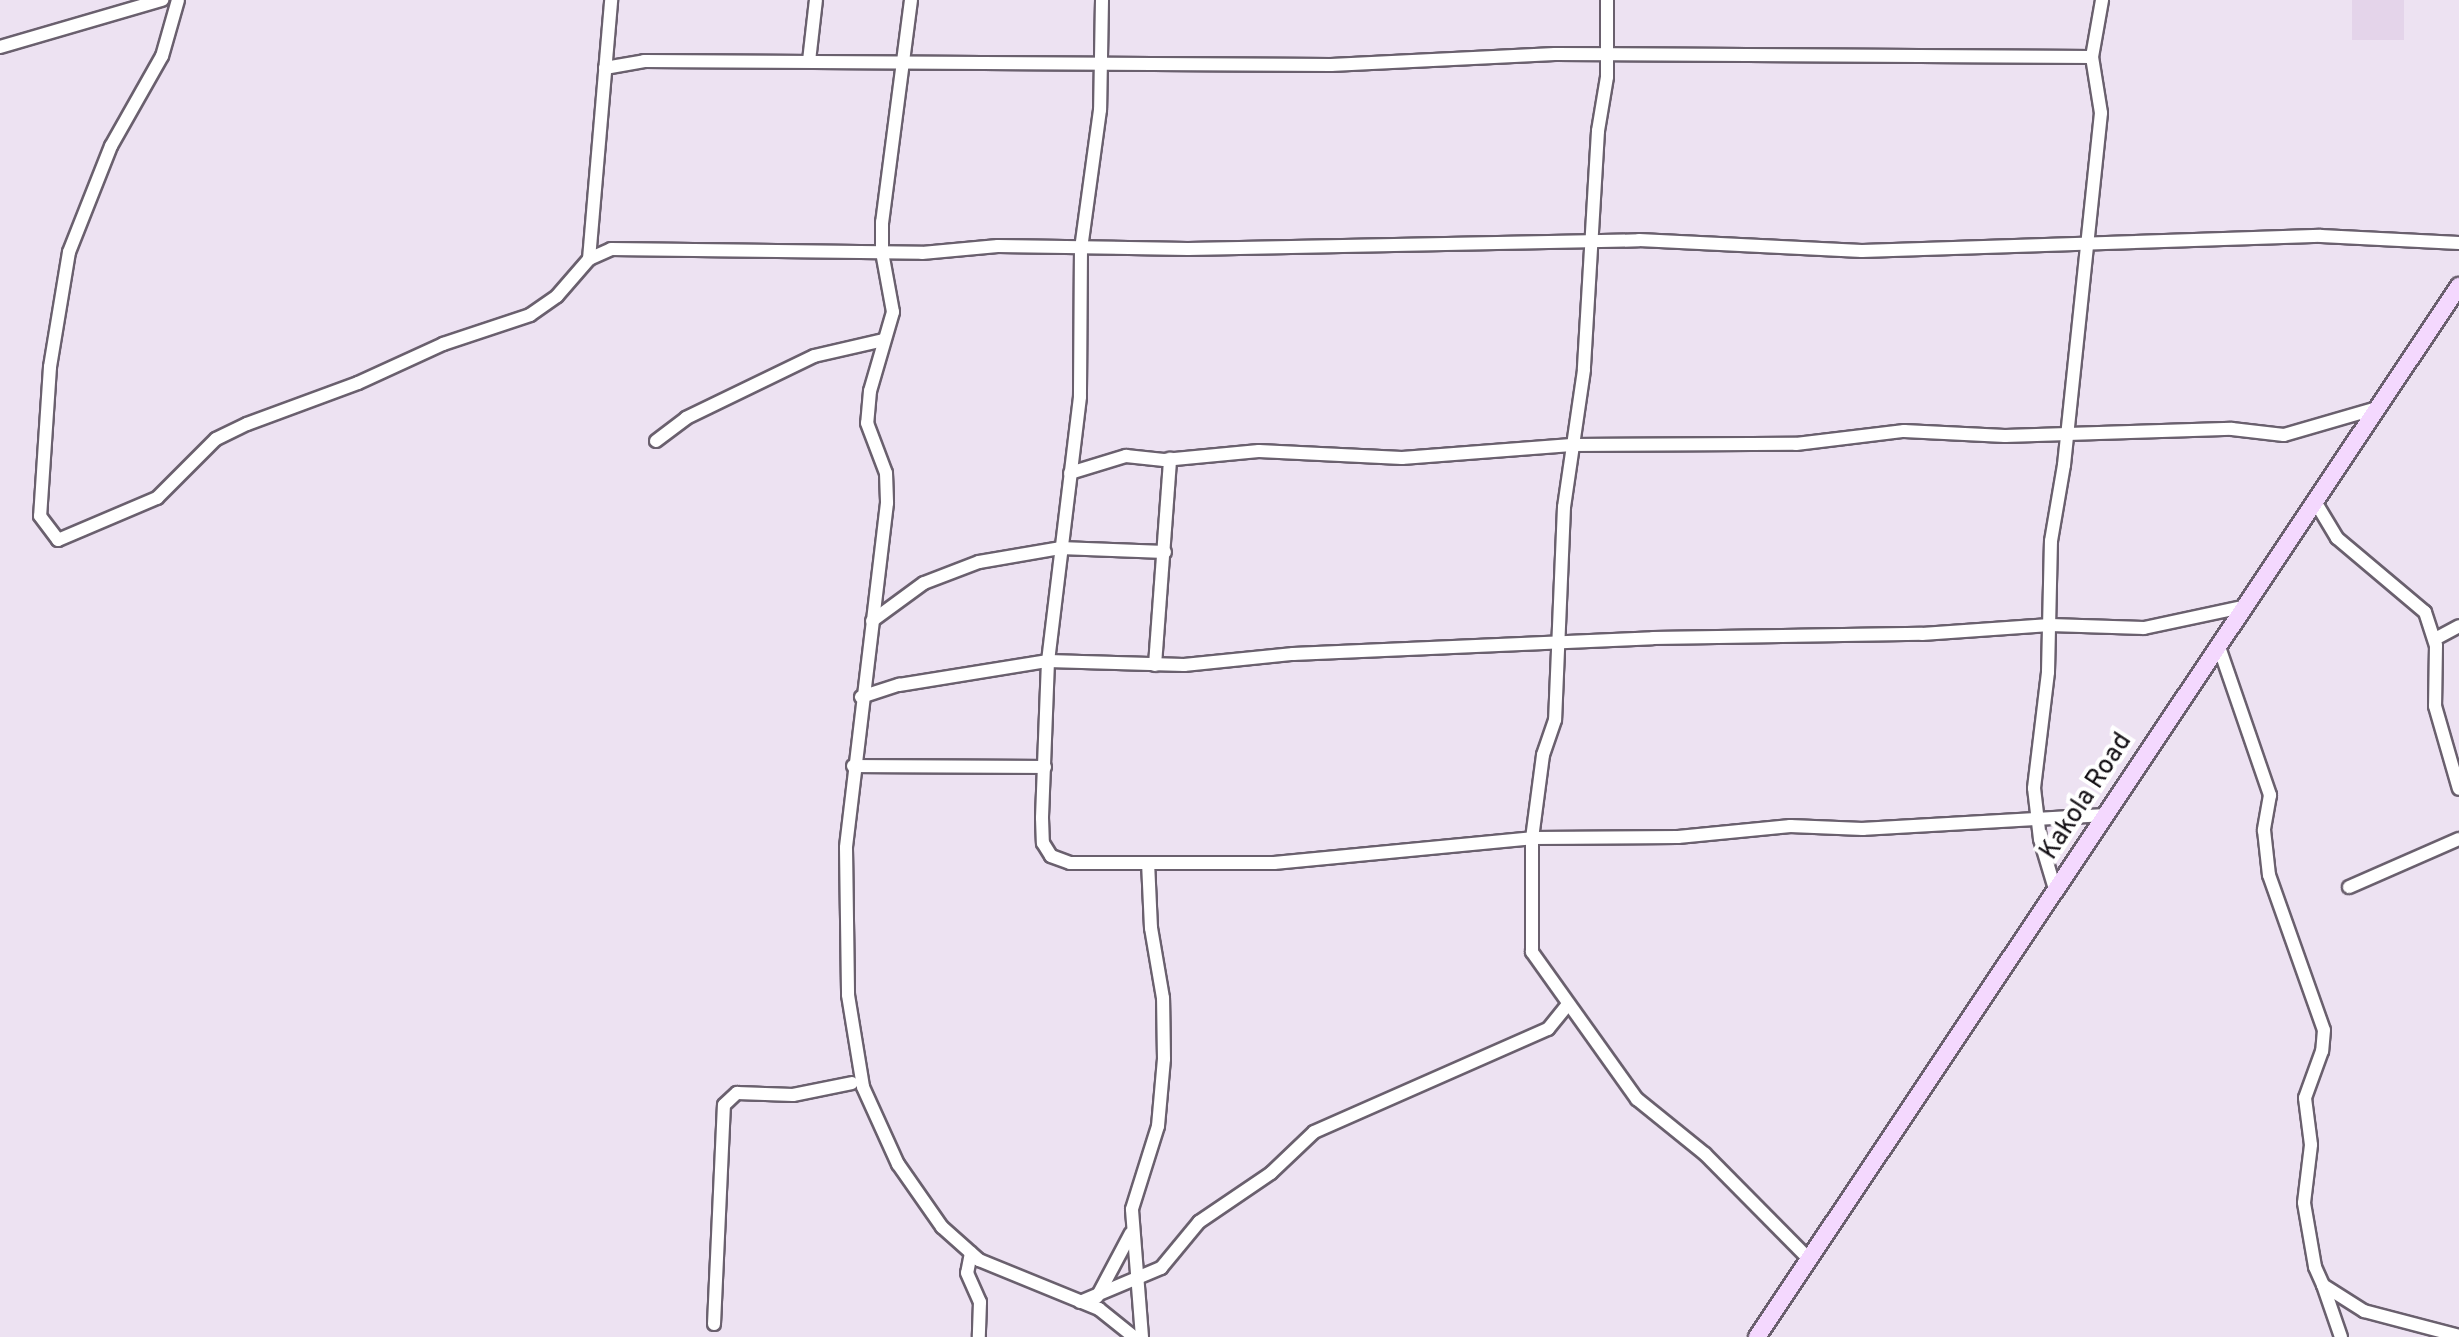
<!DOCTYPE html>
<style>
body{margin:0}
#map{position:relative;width:2459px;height:1337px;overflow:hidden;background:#ede2f2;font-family:Overpass,sans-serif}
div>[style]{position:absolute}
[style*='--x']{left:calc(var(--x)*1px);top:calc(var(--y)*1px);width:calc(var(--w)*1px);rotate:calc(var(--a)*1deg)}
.built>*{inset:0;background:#e4d4ea;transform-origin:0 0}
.roads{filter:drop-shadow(2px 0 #6a606e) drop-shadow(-2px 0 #6a606e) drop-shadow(0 2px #6a606e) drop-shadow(0 -2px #6a606e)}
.minor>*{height:12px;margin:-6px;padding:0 6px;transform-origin:6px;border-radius:6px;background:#fff}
.major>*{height:16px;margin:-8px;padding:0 8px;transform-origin:8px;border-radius:8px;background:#f4d8fe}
span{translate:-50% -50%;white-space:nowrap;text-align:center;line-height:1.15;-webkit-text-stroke:8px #fff;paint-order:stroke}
.street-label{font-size:26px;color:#110d12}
</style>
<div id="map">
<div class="built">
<div style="left:2352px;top:0;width:52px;height:40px"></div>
</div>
<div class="roads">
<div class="minor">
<div style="--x:178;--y:0;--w:58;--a:105.9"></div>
<div style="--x:162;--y:56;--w:103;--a:119.5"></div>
<div style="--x:111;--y:146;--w:114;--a:111.6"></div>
<div style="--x:69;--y:252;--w:117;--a:99.4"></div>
<div style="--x:50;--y:367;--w:149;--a:93.8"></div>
<div style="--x:40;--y:516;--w:30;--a:53"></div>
<div style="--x:58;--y:540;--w:108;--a:-23"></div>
<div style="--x:157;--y:498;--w:83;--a:-45"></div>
<div style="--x:216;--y:439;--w:34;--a:-26"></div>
<div style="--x:247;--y:424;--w:118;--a:-20.3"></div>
<div style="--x:358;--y:383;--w:94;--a:-24.6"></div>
<div style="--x:443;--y:344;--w:92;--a:-18.4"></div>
<div style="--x:530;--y:315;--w:33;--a:-35"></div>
<div style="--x:557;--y:296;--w:49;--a:-49.1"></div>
<div style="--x:589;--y:259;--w:24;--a:-24"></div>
<div style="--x:611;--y:249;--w:311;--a:0.7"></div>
<div style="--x:922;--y:253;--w:76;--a:-5.3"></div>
<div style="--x:998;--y:246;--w:190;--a:0.9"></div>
<div style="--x:1188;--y:249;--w:451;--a:-1.1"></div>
<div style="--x:1639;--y:240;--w:223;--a:2.8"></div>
<div style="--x:1862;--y:251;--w:459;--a:-1.9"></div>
<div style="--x:2321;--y:236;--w:138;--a:2.9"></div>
<div style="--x:911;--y:0;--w:224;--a:97.4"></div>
<div style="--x:882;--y:222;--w:30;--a:90"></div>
<div style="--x:882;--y:252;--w:61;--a:79.6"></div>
<div style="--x:893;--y:312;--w:82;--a:106.2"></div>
<div style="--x:870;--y:391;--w:32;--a:95"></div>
<div style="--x:867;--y:423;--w:53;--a:69.2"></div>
<div style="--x:886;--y:473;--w:30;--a:88"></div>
<div style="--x:887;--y:503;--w:347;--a:96.8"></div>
<div style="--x:846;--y:848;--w:147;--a:89.2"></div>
<div style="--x:848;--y:995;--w:93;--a:80.7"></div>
<div style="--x:863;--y:1087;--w:85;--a:65.6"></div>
<div style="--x:898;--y:1164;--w:77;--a:55.1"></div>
<div style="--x:942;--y:1227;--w:50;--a:41.7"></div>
<div style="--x:979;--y:1260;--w:130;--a:22.2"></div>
<div style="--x:1099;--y:1309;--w:45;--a:38.7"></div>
<div style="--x:1102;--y:0;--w:110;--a:91"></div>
<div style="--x:1100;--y:110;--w:139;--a:97.8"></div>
<div style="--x:1081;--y:248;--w:149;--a:90.4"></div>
<div style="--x:1080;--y:397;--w:266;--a:96.9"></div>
<div style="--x:1048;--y:661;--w:157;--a:92.2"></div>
<div style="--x:1042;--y:818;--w:25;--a:88"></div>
<div style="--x:1043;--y:843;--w:15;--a:58"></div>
<div style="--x:1051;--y:856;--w:20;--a:20"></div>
<div style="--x:1070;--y:863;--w:204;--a:0"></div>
<div style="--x:1274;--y:863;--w:259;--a:-5.5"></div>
<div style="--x:1532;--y:838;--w:146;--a:-0.4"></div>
<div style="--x:1678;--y:837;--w:113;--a:-5.6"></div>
<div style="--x:1790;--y:826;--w:73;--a:2.4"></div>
<div style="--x:1863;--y:829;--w:241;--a:-3.3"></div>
<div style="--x:1607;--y:0;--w:77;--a:90"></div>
<div style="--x:1607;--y:77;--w:55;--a:99.5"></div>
<div style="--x:1598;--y:131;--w:239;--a:93.4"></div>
<div style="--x:1584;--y:370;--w:138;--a:98.3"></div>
<div style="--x:1564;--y:507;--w:213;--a:92.4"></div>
<div style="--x:1555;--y:720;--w:37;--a:109"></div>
<div style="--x:1543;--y:755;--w:84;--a:97.5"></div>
<div style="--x:1532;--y:838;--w:114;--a:90"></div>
<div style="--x:1532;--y:952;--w:181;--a:54.5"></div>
<div style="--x:1637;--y:1099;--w:87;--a:39"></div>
<div style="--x:1705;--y:1154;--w:148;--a:45.3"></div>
<div style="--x:0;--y:47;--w:169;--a:-16.2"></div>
<div style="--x:809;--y:61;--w:61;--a:-83.5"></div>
<div style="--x:605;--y:68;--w:40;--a:-10"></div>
<div style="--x:644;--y:61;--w:687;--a:0.33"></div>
<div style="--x:1331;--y:65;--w:224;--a:-2.8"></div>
<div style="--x:1555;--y:54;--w:537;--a:0.32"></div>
<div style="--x:589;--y:259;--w:260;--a:-85.1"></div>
<div style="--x:656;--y:441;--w:38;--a:-37"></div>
<div style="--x:686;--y:418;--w:142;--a:-25.8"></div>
<div style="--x:814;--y:356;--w:72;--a:-12.9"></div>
<div style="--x:1070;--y:473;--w:59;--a:-16.9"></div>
<div style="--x:1126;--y:456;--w:38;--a:6"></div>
<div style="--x:1164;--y:460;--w:95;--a:-5.4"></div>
<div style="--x:1259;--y:451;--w:143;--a:2.8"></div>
<div style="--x:1402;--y:458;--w:170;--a:-4.4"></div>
<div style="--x:1572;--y:445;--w:224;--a:-0.3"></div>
<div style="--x:1796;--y:444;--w:109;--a:-6.9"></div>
<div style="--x:1904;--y:431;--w:101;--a:2.8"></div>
<div style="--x:2005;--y:436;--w:227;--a:-1.8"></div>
<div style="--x:2232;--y:429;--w:52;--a:6.6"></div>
<div style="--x:2284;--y:435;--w:97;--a:-16.2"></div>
<div style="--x:2316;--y:503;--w:41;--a:59"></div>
<div style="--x:2337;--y:538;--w:115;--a:40.1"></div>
<div style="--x:2425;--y:612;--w:35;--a:72"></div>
<div style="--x:2436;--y:645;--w:61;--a:90.9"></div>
<div style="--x:2435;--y:706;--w:86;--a:73.9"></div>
<div style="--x:872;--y:621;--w:64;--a:-36.2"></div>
<div style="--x:924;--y:583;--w:59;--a:-20.9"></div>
<div style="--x:979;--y:562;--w:82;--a:-9.8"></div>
<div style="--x:1060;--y:548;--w:105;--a:2.2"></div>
<div style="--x:2435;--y:639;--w:27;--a:-28"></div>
<div style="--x:2218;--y:644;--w:160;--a:71"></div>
<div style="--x:2270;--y:795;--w:36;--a:100"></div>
<div style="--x:2264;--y:830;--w:45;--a:83.7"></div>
<div style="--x:2269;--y:875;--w:164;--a:70.5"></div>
<div style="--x:2324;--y:1030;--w:21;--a:95"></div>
<div style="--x:2322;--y:1051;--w:50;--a:109.9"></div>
<div style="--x:2305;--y:1098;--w:47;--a:82.7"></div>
<div style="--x:2311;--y:1145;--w:58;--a:96.9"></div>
<div style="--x:2304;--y:1203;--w:65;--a:80.2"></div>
<div style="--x:2315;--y:1267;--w:20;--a:66"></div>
<div style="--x:2323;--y:1285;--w:49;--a:32.4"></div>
<div style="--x:2364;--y:1311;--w:98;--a:14.7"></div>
<div style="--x:1155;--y:665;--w:207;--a:-85.8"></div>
<div style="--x:861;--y:697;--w:40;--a:-18"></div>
<div style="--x:899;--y:685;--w:151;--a:-9.2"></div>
<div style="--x:1048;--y:661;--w:136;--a:1.7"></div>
<div style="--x:1184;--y:665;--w:110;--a:-5.8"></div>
<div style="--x:1293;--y:654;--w:360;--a:-2.5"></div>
<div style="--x:1653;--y:638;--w:269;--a:-0.9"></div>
<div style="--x:1922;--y:634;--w:128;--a:-4"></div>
<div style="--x:2050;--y:625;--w:94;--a:1.8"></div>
<div style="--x:2144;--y:628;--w:100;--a:-12.1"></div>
<div style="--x:853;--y:766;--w:192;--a:0.3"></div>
<div style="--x:2349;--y:887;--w:120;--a:-23.6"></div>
<div style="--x:2055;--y:889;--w:52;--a:-106.7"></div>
<div style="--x:2040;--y:839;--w:51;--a:-96.7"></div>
<div style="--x:2034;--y:788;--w:117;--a:-83.1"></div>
<div style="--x:2048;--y:672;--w:131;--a:-88.7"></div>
<div style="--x:2051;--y:541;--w:77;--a:-80.3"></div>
<div style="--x:2064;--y:465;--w:354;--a:-84"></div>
<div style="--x:2101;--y:113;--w:57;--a:-99.1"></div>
<div style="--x:2092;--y:57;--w:58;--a:-80"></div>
<div style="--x:971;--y:1253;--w:20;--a:101"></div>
<div style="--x:967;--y:1273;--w:32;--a:66"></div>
<div style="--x:980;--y:1302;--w:35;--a:92"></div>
<div style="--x:2323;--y:1285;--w:55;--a:70.9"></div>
<div style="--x:1097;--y:1297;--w:72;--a:-62"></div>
<div style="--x:1080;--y:1302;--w:88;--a:-22.8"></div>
<div style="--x:1161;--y:1268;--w:60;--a:-50.4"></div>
<div style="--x:1199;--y:1222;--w:87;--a:-34.2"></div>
<div style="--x:1271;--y:1173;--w:59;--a:-43.6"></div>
<div style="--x:1314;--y:1132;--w:256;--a:-23.8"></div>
<div style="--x:1548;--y:1029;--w:32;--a:-51"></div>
<div style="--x:714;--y:1324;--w:219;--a:-87.4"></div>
<div style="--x:724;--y:1105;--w:18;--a:-43"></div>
<div style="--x:737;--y:1093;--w:56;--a:2"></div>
<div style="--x:793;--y:1095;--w:60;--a:-11.5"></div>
<div style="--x:1142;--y:1337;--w:128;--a:-94.5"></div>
<div style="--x:1132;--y:1209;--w:87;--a:-72.6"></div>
<div style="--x:1158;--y:1126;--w:67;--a:-84.9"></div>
<div style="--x:1164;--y:1059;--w:61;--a:-90.9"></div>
<div style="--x:1163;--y:998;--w:71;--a:-99.7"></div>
<div style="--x:1151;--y:928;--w:65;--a:-92.6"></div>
</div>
<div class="major">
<div style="--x:1757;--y:1337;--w:1264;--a:-56.26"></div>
</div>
</div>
<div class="street-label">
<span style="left:2087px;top:797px;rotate:-57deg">Kakola Road</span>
</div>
</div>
